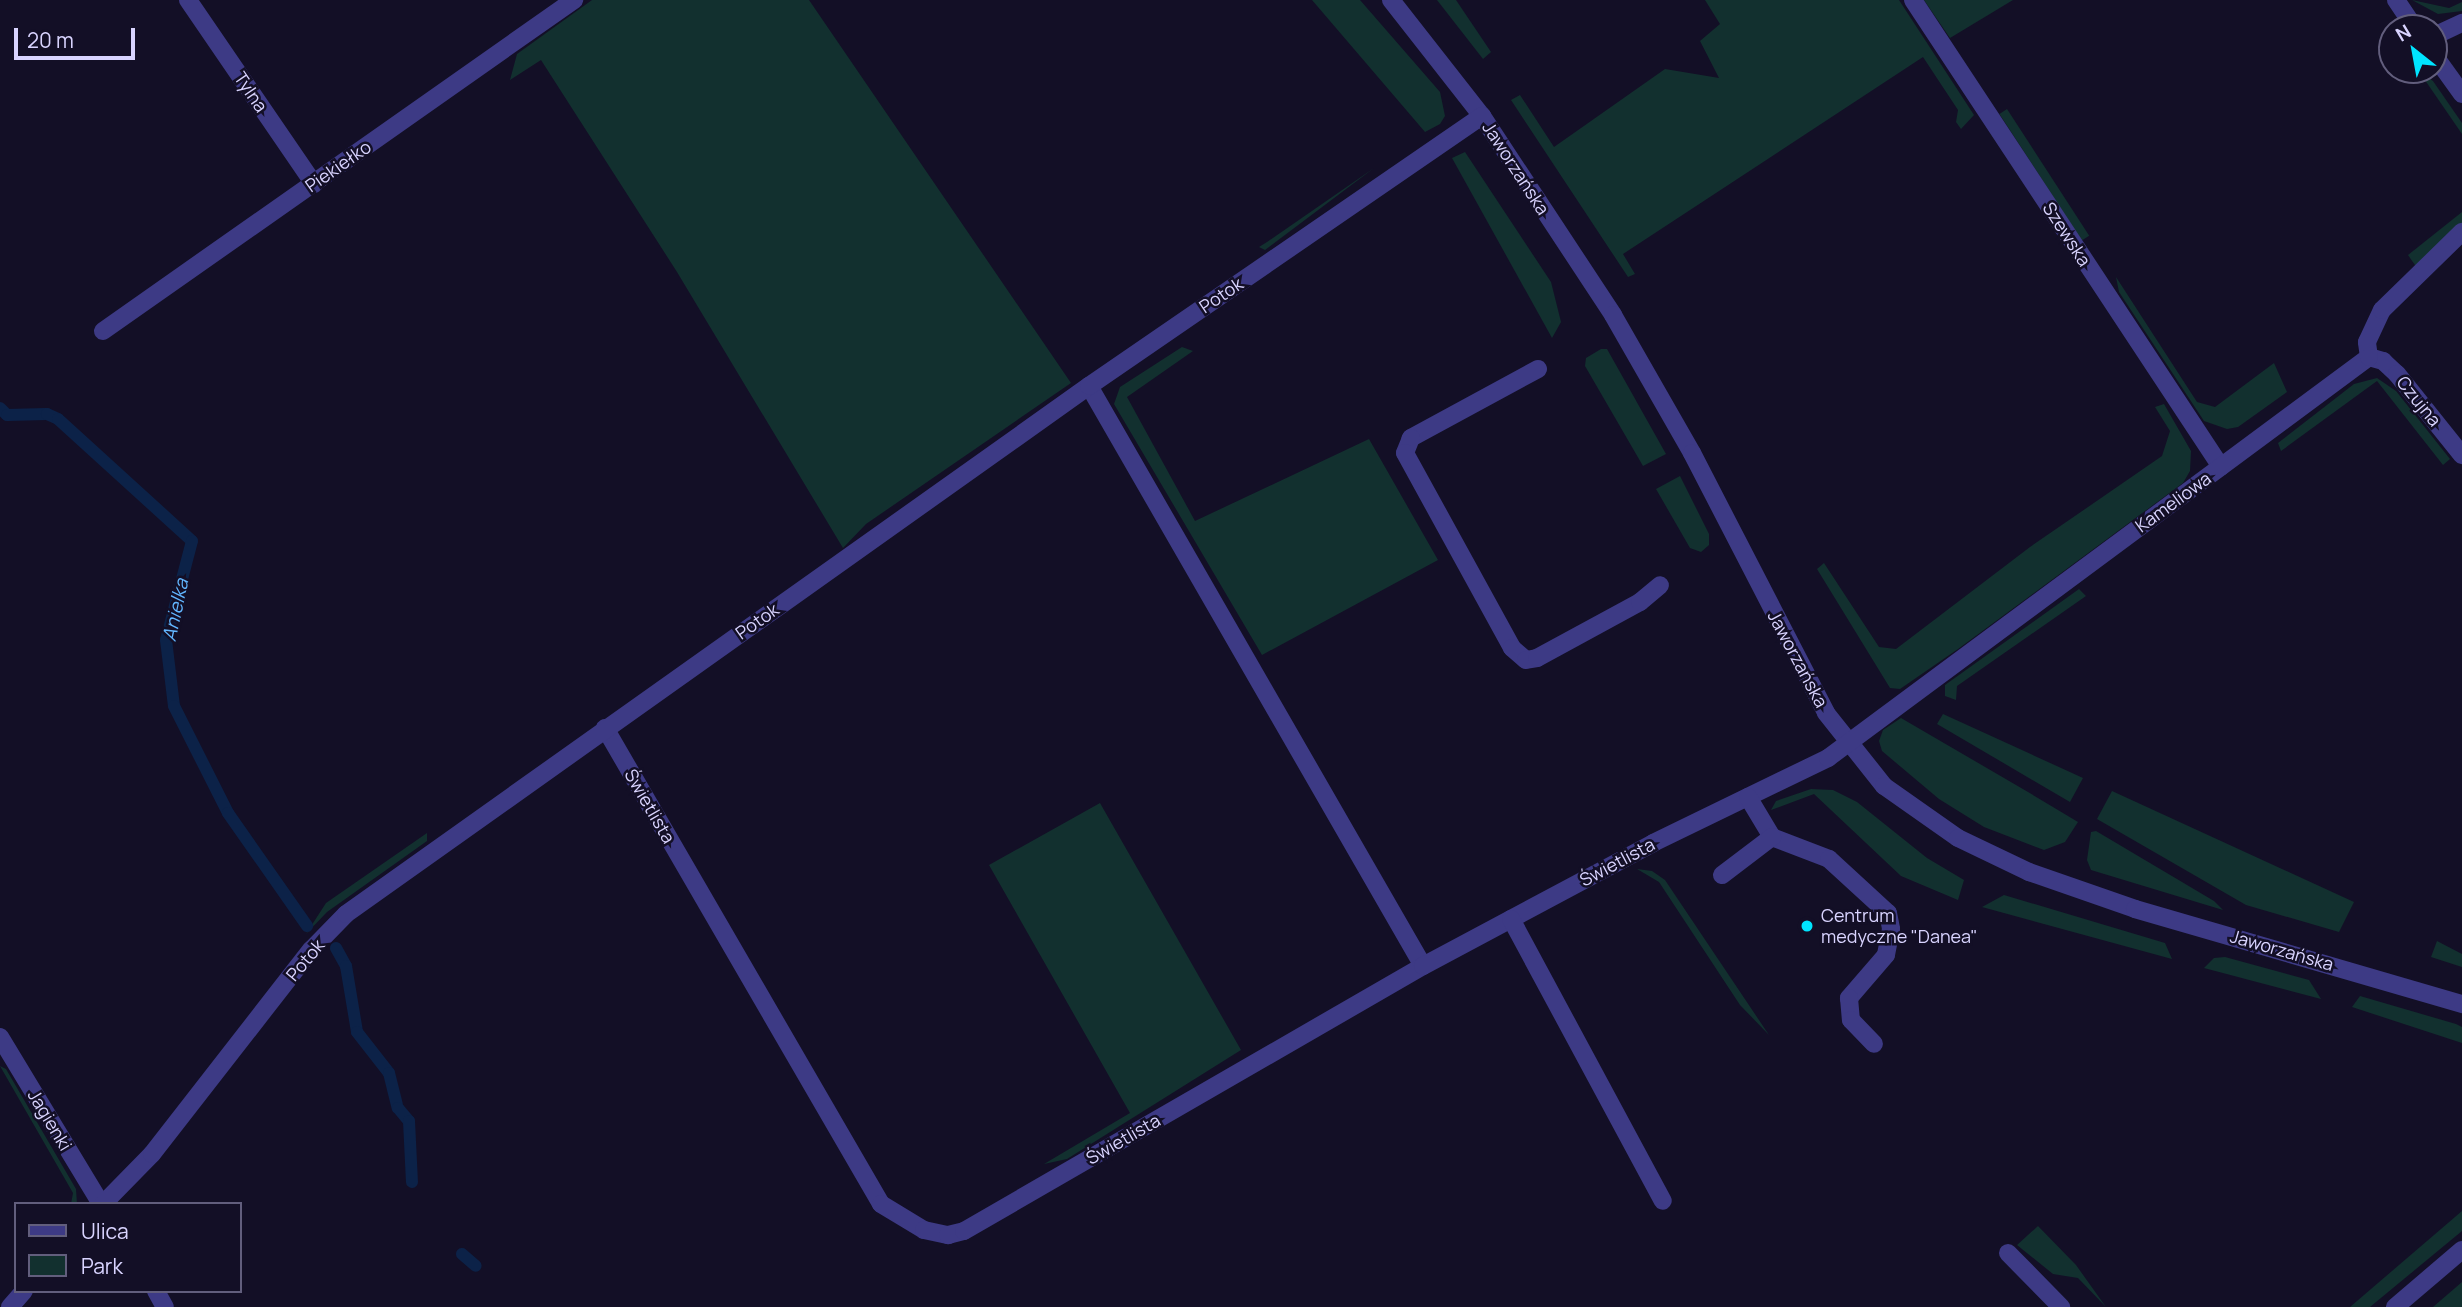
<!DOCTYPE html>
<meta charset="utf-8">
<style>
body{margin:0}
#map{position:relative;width:2462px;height:1307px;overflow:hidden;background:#130f26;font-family:Manrope,sans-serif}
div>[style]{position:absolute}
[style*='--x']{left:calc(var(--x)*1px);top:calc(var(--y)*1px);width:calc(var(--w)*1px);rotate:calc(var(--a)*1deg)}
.green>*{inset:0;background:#12302f;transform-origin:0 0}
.stream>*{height:12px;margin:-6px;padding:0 6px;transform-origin:6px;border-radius:6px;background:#0c2248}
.minor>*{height:18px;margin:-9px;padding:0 9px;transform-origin:9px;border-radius:9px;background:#3d3a85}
.dots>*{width:19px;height:19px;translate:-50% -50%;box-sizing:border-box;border:4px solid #130f26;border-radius:50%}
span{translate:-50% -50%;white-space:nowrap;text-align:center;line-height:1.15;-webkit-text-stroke:5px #130f26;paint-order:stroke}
.street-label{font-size:18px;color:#d9d4ff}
.poi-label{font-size:18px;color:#d9d4ff}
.left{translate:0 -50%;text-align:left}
.water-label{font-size:19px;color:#62b6ff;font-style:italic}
.legend{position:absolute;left:14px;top:1202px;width:228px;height:91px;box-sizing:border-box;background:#130f26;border:2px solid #625e7d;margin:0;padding:9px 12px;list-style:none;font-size:21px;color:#d9d4ff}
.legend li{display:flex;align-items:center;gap:14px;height:35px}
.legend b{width:35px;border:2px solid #625e7d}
.north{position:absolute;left:2378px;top:14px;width:70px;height:70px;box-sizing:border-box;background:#130f26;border:2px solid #625e7d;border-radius:50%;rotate:329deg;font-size:19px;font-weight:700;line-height:28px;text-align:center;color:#d9d4ff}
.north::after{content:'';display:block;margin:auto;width:24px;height:32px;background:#00e5ff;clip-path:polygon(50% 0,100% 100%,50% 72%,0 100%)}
.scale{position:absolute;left:14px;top:28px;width:121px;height:32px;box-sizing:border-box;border:4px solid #d9d4ff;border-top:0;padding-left:9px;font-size:21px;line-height:24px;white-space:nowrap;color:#d9d4ff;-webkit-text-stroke:5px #130f26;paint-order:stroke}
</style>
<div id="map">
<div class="green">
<div style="clip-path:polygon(592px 0,809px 0,1071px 383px,866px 524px,843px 548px,677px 272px,541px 60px,510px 80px,517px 54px)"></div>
<div style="clip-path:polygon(1312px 0,1360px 0,1440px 92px,1445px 116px,1440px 124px,1425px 132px)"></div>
<div style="clip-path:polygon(1437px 0,1456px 0,1491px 52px,1483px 59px)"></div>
<div style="clip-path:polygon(1705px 0,1899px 0,1974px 115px,1961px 129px,1956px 122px,1958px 110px,1923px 57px,1623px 254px,1635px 274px,1628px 277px,1511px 100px,1520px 95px,1554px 147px,1665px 69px,1719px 78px,1700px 41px,1720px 24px)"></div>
<div style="clip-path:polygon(1924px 0,2013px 0,1950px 38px)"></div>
<div style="clip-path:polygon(2412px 0,2449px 8px,2462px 2px,2462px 11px,2438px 14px)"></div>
<div style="clip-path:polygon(2418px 70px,2433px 81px,2462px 123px,2462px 134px)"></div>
<div style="left:2007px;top:109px;width:151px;height:9px;rotate:57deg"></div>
<div style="clip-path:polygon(1465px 152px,1551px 282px,1561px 322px,1552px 338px,1452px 158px)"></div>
<div style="clip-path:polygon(1374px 168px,1265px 250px,1259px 247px,1267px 242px)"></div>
<div style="clip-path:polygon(2462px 212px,2462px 225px,2417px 268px,2408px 255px)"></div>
<div style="clip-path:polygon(2116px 277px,2197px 402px,2215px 407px,2274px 363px,2287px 392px,2238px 427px,2227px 429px,2204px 421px,2119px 292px)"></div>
<div style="clip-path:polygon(1182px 347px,1193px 351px,1127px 397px,1195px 521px,1369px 439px,1438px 560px,1262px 655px,1114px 404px,1120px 387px)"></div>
<div style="clip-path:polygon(1601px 349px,1607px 349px,1666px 454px,1643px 466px,1585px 366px,1586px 358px)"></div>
<div style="clip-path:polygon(2377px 378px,2396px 391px,2450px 459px,2443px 465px,2377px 381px,2281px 451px,2278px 443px,2354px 384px)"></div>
<div style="clip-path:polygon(2164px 404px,2191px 451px,2190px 471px,2183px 483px,1958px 649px,1900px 689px,1890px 688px,1817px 569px,1824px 563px,1879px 647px,1896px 649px,2030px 547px,2162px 456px,2170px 431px,2155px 407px)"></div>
<div style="clip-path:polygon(1680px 476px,1709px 534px,1709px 545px,1701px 552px,1690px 548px,1656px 489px)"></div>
<div style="clip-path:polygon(2079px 589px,2086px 596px,1957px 686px,1956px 700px,1945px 696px,1945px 685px)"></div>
<div style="clip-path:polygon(1943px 714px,2083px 778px,2070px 802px,1937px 724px)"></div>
<div style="clip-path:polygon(1901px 718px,2028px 792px,2078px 822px,2065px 842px,2044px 850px,1984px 827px,1939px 799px,1882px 751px,1879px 741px,1883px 730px)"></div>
<div style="clip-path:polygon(1811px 789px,1833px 790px,1857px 802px,1927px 858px,1964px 880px,1958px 900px,1901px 876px,1814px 794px,1771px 810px,1776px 801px)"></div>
<div style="clip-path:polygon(2112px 791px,2354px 902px,2339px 932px,2246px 905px,2097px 819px)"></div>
<div style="clip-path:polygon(1100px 803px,1241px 1050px,1067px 1159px,1044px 1164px,1130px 1113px,989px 865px)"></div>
<div style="clip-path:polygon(2096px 831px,2214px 901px,2223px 910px,2091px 870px,2087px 860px,2091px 832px)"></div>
<div style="clip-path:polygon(427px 833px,427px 841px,327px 912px,306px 934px,326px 903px)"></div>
<div style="clip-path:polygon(1637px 869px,1652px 871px,1665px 880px,1769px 1035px,1740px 1005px,1659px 882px)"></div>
<div style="clip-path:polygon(2004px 895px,2165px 943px,2172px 959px,1982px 907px)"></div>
<div style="clip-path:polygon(2437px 941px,2462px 954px,2462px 967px,2431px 957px)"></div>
<div style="clip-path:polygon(2225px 957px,2309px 980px,2321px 999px,2204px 968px,2214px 958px)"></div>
<div style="clip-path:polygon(2360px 996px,2456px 1024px,2462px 1027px,2462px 1043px,2352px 1007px)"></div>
<div style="clip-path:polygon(0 1066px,6px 1069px,76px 1189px,77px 1204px,71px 1204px,73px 1193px)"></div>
<div style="clip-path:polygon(2462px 1211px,2462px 1231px,2370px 1307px,2350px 1307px)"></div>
<div style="clip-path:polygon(2038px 1226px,2076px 1265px,2106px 1307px,2078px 1278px,2053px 1274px,2017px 1245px)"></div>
<div style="clip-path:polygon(2462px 1282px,2462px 1307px,2433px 1307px)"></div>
</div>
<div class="stream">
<div style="--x:0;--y:408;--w:10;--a:45"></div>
<div style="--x:7;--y:415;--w:40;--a:-1.4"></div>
<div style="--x:47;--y:414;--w:12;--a:24"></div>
<div style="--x:58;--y:419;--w:181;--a:42.3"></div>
<div style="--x:192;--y:541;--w:102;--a:104.7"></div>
<div style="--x:166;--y:640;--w:66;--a:83.1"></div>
<div style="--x:174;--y:706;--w:120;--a:63.2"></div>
<div style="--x:228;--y:813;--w:138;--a:55"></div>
<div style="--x:336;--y:948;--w:21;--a:61"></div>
<div style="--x:346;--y:966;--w:67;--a:80.5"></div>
<div style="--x:357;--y:1032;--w:52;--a:52"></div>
<div style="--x:389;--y:1073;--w:36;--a:76"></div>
<div style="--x:398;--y:1108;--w:17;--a:50"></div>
<div style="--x:409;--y:1121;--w:61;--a:87.2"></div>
<div style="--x:462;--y:1254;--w:18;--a:41"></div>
</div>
<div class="minor">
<div style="--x:188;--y:0;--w:223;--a:55.6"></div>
<div style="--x:1391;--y:0;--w:147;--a:51.9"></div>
<div style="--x:1482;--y:116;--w:238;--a:56.6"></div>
<div style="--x:1613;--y:315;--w:159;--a:60.2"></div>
<div style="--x:1692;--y:453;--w:292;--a:62.7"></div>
<div style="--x:1826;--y:713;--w:93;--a:51.5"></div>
<div style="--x:1884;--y:786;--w:90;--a:35.1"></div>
<div style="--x:1958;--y:838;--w:79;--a:25.6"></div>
<div style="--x:2029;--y:872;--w:112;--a:19.2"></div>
<div style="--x:2135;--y:909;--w:341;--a:16.2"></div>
<div style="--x:1913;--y:0;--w:559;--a:56.59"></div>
<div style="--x:2396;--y:0;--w:34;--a:56"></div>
<div style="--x:2434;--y:36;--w:31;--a:-25"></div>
<div style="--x:2434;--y:55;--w:48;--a:54.3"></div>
<div style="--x:103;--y:331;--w:576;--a:-35.1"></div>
<div style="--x:2369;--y:357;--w:15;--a:16"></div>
<div style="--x:2383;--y:361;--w:19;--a:43"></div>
<div style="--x:2397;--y:374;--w:104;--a:51.3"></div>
<div style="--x:1538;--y:369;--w:145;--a:151.5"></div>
<div style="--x:1411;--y:438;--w:16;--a:112"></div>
<div style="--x:1405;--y:453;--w:222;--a:61.2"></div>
<div style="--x:1512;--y:648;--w:18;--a:41"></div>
<div style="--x:1526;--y:660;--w:11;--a:-10"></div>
<div style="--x:1537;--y:658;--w:117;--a:-28.5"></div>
<div style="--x:1640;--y:602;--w:26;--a:-40"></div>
<div style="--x:1089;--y:386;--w:669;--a:60.06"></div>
<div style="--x:605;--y:728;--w:550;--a:59.89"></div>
<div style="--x:881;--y:1204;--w:50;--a:31.2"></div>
<div style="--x:924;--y:1230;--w:25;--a:12"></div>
<div style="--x:948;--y:1235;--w:16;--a:-14"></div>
<div style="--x:964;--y:1231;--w:530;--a:-30"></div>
<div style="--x:1423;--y:966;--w:261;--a:-28.1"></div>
<div style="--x:1653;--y:843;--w:195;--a:-25.9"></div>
<div style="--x:1828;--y:758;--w:673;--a:-36.55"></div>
<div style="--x:2369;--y:357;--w:15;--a:-98"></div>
<div style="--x:2367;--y:342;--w:35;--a:-65"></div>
<div style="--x:2382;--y:310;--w:112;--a:-44.3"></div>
<div style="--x:1748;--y:797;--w:47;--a:59"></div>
<div style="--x:1772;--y:837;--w:61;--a:21.1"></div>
<div style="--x:1829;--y:859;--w:80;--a:42.5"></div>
<div style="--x:1888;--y:913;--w:16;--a:79"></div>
<div style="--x:1891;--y:929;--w:26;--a:101"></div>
<div style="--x:1886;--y:955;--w:57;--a:130.7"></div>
<div style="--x:1849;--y:998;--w:22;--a:85"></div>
<div style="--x:1851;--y:1020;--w:33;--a:46"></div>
<div style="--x:1722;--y:875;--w:63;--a:-37.2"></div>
<div style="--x:1511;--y:919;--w:320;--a:61.7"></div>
<div style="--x:0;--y:1037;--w:195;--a:58.8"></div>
<div style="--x:103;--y:1204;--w:70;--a:-45.6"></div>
<div style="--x:152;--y:1154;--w:259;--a:-52.1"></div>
<div style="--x:311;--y:950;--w:50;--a:-45.8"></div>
<div style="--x:346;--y:914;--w:912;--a:-35.4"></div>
<div style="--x:1089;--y:386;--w:477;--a:-34.5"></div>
<div style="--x:2008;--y:1253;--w:76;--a:45.5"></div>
<div style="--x:156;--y:1291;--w:18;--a:61"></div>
<div style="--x:10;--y:1307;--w:21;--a:-49"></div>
<div style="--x:2395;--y:1307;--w:88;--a:-40.4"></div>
</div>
<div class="dots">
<div style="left:1807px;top:926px;background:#00e5ff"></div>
</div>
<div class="street-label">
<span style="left:251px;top:92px;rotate:56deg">Tylna</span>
<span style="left:338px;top:166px;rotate:-35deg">Piekiełko</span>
<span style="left:1516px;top:168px;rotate:57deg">Jaworzańska</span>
<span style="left:2067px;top:234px;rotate:57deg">Szewska</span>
<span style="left:1221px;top:295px;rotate:-34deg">Potok</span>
<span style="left:2419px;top:401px;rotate:51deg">Czujna</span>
<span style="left:2173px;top:502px;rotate:-36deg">Kameliowa</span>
<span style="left:757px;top:621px;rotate:-35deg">Potok</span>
<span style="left:1798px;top:659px;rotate:62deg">Jaworzańska</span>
<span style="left:650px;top:806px;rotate:60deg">Świetlista</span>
<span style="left:1617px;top:862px;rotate:-28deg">Świetlista</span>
<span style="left:2282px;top:950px;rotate:16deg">Jaworzańska</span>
<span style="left:305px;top:960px;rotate:-50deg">Potok</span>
<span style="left:50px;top:1120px;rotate:59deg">Jagienki</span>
<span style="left:1123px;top:1139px;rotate:-30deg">Świetlista</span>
</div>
<div class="poi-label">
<span class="left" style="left:1821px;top:926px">Centrum<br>medyczne "Danea"</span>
</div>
<div class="water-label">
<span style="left:176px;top:610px;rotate:-78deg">Anielka</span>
</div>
<ul class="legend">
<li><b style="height:9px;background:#3d3a85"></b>Ulica</li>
<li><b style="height:19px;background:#12302f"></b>Park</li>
</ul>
<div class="north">N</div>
<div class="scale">20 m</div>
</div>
